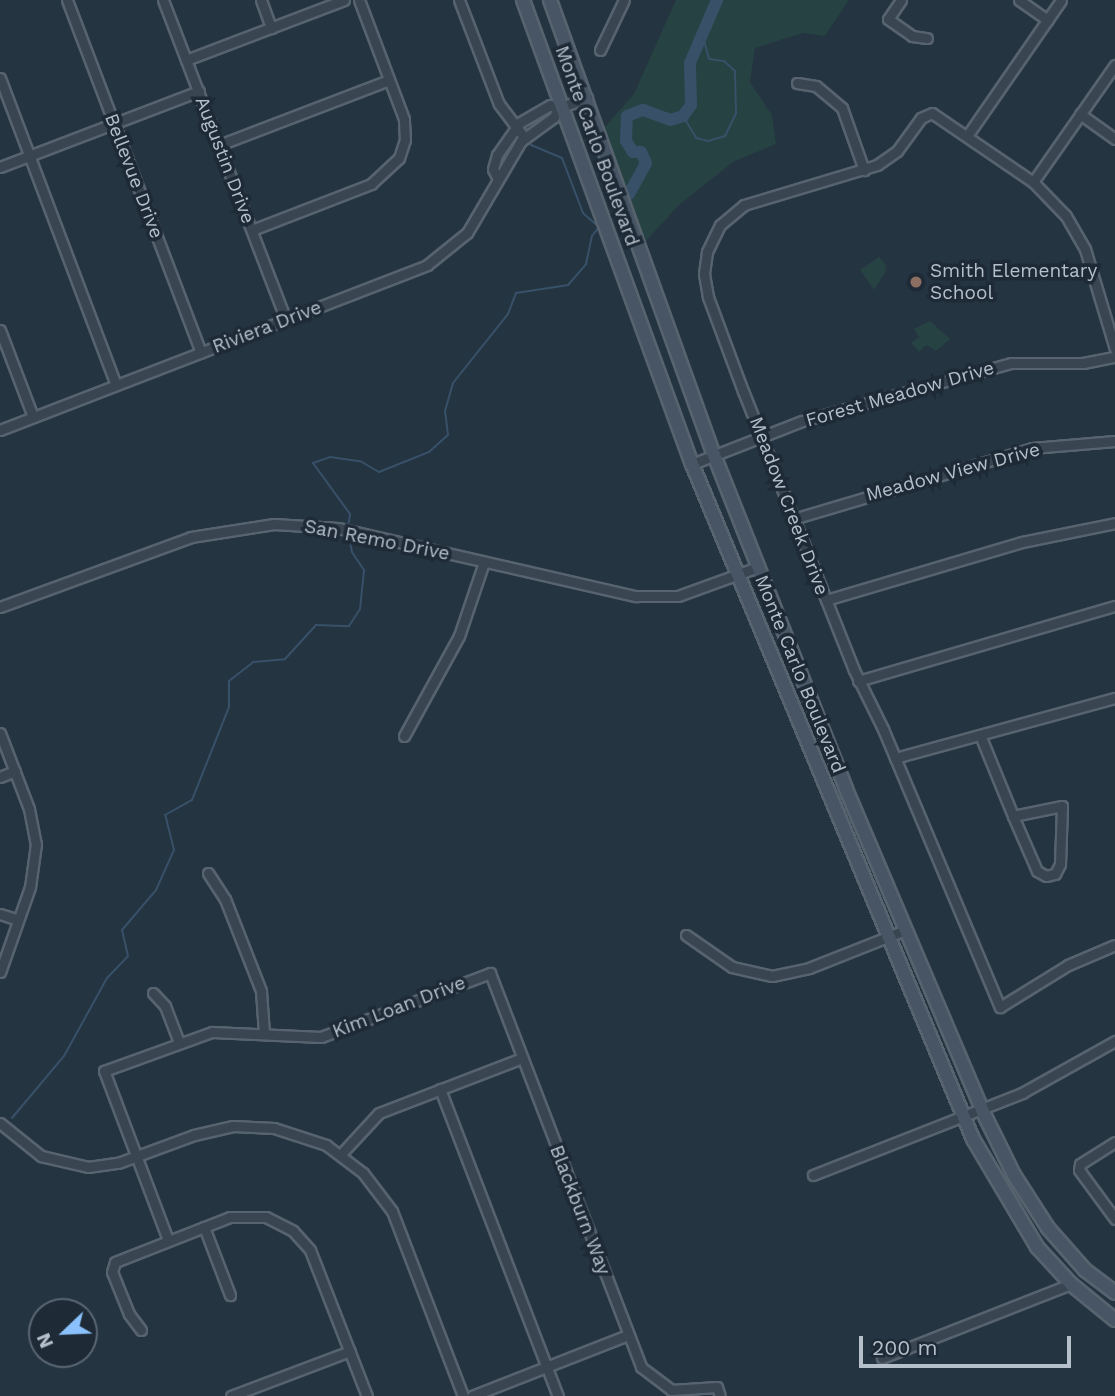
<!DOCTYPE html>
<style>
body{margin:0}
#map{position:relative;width:1115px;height:1396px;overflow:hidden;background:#243441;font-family:"Work Sans",sans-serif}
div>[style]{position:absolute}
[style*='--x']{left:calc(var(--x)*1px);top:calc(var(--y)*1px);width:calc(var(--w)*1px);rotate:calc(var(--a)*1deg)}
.green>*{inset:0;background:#264242}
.stream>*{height:2px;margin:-1px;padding:0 1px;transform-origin:1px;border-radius:1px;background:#385169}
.river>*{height:12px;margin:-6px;padding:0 6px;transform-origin:6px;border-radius:6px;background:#385169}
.roads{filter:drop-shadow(2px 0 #57636e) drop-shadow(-2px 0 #57636e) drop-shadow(0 2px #57636e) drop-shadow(0 -2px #57636e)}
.street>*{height:9px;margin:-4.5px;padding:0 4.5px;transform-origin:4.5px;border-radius:4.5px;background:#394551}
.secondary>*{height:12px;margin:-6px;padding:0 6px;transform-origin:6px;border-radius:6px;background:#475564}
.dots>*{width:19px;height:19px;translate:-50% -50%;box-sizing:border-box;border:4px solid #1e2a36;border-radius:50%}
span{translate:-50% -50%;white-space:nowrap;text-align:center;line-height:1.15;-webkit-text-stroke:7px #1e2a36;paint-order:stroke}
.street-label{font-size:19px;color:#b5c0cb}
.poi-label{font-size:19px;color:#b5c0cb}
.left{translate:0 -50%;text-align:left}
.north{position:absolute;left:28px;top:1298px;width:70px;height:70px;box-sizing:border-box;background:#1e2a36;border:2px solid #5a6672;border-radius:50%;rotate:247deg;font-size:19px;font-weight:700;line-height:28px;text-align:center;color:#b5c0cb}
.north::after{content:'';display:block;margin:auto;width:24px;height:32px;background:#8ac1fc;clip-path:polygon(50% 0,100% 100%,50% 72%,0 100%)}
.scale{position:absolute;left:859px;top:1336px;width:212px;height:32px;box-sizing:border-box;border:4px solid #b5c0cb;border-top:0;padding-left:9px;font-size:21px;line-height:24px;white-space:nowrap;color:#b5c0cb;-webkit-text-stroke:5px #1e2a36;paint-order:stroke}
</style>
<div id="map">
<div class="green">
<div style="clip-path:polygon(676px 0,849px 0,825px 36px,803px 33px,755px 48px,750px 82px,772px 115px,776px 144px,733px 162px,679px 205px,643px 244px,604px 128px,634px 94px)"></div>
<div style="clip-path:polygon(879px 257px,886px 265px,885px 273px,874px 290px,860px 270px)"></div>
<div style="clip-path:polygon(930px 321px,950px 339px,936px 351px,926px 345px,919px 352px,911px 343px,919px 337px,914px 329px)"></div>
</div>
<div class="stream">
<div style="--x:683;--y:116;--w:26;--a:59"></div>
<div style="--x:696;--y:138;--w:12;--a:14"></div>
<div style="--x:708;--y:141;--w:18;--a:-16"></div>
<div style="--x:725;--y:136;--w:25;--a:-64"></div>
<div style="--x:736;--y:113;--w:42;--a:-91.4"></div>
<div style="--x:735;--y:71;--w:15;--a:-138"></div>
<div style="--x:724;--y:61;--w:15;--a:-172"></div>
<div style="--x:709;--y:59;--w:27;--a:-105"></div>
<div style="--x:348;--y:527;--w:13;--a:-81"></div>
<div style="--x:350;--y:514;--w:63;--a:-126"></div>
<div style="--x:313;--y:463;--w:18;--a:-19"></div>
<div style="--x:330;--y:457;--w:30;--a:8"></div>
<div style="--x:360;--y:461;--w:22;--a:30"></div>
<div style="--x:379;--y:472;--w:54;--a:-21.8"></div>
<div style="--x:429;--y:452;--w:25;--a:-42"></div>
<div style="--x:448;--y:435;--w:24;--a:-97"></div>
<div style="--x:445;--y:411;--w:29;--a:-74"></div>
<div style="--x:453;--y:383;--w:88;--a:-51.4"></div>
<div style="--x:508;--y:314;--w:22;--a:-69"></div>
<div style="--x:516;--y:293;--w:53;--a:-8.7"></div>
<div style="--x:568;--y:285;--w:28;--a:-49"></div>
<div style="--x:586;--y:264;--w:29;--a:-78"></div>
<div style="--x:592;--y:236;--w:11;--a:-52"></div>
<div style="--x:599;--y:227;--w:21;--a:-139"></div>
<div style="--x:583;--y:213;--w:59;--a:-110.9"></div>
<div style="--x:562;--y:158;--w:34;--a:-157"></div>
<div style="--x:12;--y:1118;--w:81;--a:-50"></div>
<div style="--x:64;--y:1056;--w:89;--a:-61.1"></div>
<div style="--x:107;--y:978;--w:30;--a:-46"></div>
<div style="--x:128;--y:956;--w:27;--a:-103"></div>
<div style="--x:122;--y:930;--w:52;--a:-49.6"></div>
<div style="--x:156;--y:890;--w:44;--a:-65.8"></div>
<div style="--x:174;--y:850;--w:36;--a:-104"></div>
<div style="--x:165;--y:815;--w:31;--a:-29"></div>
<div style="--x:192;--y:800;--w:100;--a:-68.3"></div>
<div style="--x:229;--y:707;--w:26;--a:-90"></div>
<div style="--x:229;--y:681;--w:31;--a:-38"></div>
<div style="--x:253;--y:662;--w:32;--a:-5"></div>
<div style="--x:285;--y:659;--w:46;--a:-47.6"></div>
<div style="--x:316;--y:625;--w:33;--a:2"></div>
<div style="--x:349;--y:626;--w:20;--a:-57"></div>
<div style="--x:360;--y:609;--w:39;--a:-84"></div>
<div style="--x:364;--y:570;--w:22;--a:-124"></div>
<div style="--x:352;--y:552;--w:20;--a:-101"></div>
</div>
<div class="river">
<div style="--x:629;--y:194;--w:35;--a:-61"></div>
<div style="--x:646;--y:163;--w:12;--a:-114"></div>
<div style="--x:641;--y:152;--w:8;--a:180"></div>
<div style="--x:633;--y:152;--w:13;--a:-122"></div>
<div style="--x:626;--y:141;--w:25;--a:-88"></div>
<div style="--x:627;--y:116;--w:17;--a:-21"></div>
<div style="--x:643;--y:110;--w:29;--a:20"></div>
<div style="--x:670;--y:120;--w:14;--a:-17"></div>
<div style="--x:683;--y:116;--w:14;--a:-54"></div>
<div style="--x:691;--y:105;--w:42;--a:-91.4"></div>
<div style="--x:690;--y:63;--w:69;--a:-66.8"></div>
</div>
<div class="roads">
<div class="street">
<div style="--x:67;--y:0;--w:377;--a:69.2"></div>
<div style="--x:163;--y:0;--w:343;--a:69"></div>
<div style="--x:261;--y:0;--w:30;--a:70"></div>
<div style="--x:459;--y:0;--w:111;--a:69"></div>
<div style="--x:499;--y:104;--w:41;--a:52.9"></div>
<div style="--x:901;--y:0;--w:23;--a:124"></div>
<div style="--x:888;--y:19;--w:29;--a:35"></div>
<div style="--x:912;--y:36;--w:15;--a:8"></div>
<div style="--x:1019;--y:0;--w:35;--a:35"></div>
<div style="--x:600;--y:50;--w:55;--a:-64.4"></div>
<div style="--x:186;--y:60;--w:169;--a:-20.8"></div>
<div style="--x:0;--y:78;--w:328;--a:69.3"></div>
<div style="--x:797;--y:83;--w:19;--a:9"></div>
<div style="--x:816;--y:86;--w:34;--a:40"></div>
<div style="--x:842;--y:108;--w:66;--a:70.5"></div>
<div style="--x:1080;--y:114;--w:43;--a:35.5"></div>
<div style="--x:967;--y:136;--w:165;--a:-55.3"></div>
<div style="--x:219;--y:145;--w:182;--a:-20.9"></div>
<div style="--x:0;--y:167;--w:213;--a:-20.9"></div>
<div style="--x:498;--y:179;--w:11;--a:-117"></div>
<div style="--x:493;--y:169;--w:15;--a:-74"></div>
<div style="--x:497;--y:155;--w:39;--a:-55"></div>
<div style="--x:519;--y:123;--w:36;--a:-30"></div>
<div style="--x:550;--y:105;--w:9;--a:21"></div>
<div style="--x:558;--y:108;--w:31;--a:-19"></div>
<div style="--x:1033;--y:182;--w:143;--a:-55"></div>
<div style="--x:252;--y:230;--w:128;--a:-21.1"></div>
<div style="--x:371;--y:184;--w:38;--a:-43"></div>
<div style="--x:399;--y:158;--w:19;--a:-72"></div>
<div style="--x:405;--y:140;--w:21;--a:-93"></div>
<div style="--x:404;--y:119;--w:127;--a:-110.7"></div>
<div style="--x:0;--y:330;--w:93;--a:69.2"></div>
<div style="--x:1115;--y:349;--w:104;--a:-106.7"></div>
<div style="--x:1085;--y:249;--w:39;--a:-120"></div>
<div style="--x:1065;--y:215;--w:46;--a:-134.1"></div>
<div style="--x:1033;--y:182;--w:122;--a:-145.7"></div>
<div style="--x:932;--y:113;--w:12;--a:156"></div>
<div style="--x:921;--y:118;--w:41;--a:126"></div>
<div style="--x:897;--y:151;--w:24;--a:145"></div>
<div style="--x:877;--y:165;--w:139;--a:163.3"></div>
<div style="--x:744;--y:205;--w:31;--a:140"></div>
<div style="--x:720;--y:225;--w:30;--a:116"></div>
<div style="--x:707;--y:252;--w:22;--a:98"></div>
<div style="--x:704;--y:274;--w:23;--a:80"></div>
<div style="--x:708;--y:297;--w:100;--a:69.6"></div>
<div style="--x:743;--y:391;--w:300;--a:68.3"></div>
<div style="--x:854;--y:670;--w:66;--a:63.8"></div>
<div style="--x:883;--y:729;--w:302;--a:67.2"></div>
<div style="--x:1000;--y:1007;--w:80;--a:-31.7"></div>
<div style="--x:1068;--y:965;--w:51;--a:-23.1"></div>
<div style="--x:0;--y:430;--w:458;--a:-21.1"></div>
<div style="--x:427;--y:265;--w:51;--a:-38.7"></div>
<div style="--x:467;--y:233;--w:107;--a:-59.6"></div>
<div style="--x:521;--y:141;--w:41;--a:-36"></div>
<div style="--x:554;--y:117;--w:10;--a:-66"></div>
<div style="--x:692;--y:464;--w:118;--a:-21.4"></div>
<div style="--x:802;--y:421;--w:217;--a:-15.5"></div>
<div style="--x:1011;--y:363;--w:72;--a:0"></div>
<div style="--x:1083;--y:363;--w:33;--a:-11"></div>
<div style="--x:793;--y:519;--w:249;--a:-16.5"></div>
<div style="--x:1032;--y:448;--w:83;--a:-4.8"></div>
<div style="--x:826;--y:600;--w:204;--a:-16.5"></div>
<div style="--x:1022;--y:542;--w:95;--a:-11.5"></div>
<div style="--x:0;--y:607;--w:203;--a:-20.1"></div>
<div style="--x:191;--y:537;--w:84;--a:-8.9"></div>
<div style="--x:274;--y:524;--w:64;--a:3.6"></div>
<div style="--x:338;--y:528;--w:306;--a:12.9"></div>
<div style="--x:636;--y:596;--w:42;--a:0"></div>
<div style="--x:678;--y:596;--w:85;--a:-19.9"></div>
<div style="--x:858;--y:681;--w:268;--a:-16.3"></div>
<div style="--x:0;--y:733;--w:81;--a:69.1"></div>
<div style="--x:29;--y:809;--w:36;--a:79"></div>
<div style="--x:36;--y:844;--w:43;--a:97.9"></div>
<div style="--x:30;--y:887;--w:90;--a:109.4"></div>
<div style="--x:980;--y:735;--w:87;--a:67.8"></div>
<div style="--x:1013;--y:816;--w:60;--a:66.4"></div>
<div style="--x:1037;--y:871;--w:10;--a:29"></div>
<div style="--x:1046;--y:876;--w:9;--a:-13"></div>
<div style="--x:1055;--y:874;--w:11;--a:-63"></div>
<div style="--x:1060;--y:864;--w:58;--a:-88"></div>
<div style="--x:1062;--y:806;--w:50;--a:168.5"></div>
<div style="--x:404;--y:736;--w:114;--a:-61.2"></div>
<div style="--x:459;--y:636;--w:78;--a:-71.3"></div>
<div style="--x:895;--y:758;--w:228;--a:-15.3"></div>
<div style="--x:0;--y:777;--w:16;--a:-22"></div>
<div style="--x:208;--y:873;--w:31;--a:57"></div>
<div style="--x:225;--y:899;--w:99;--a:68.6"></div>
<div style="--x:261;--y:991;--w:43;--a:86"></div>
<div style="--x:0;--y:914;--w:19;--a:18"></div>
<div style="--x:686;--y:935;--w:56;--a:34.8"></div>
<div style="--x:732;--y:967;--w:41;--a:12.7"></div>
<div style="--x:772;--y:976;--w:38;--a:-12"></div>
<div style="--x:809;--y:968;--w:103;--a:-21.6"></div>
<div style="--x:153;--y:993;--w:18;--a:47"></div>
<div style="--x:165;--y:1006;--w:39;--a:69"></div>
<div style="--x:440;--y:1089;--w:329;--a:69"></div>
<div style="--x:0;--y:1123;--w:53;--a:38.8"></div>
<div style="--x:41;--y:1156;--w:48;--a:13.2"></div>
<div style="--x:88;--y:1167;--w:30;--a:-8"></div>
<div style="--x:118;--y:1163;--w:81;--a:-20.2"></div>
<div style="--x:194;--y:1135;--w:40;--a:-13"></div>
<div style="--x:233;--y:1126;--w:41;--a:2.8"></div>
<div style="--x:274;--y:1128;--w:55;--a:18.1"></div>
<div style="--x:326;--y:1145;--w:46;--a:37.1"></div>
<div style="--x:363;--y:1173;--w:48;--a:52.7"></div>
<div style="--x:392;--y:1211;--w:198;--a:69"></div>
<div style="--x:1115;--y:1142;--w:41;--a:147.8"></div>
<div style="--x:1080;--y:1164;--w:6;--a:99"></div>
<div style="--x:1079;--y:1170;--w:61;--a:53.7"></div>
<div style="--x:341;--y:1154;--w:56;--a:-47.2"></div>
<div style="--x:379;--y:1113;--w:153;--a:-21"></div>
<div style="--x:813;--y:1175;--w:225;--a:-21.4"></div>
<div style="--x:1022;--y:1093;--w:107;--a:-29.2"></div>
<div style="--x:204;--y:1227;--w:73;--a:69.1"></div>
<div style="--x:168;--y:1240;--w:181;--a:-110.7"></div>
<div style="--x:104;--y:1071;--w:115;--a:-19.9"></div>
<div style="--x:212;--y:1032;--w:109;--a:2.6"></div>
<div style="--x:321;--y:1037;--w:181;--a:-20.7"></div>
<div style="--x:490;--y:973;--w:422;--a:69"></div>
<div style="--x:641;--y:1367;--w:38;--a:37"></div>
<div style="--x:671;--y:1390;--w:46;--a:-3.7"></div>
<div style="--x:717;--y:1387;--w:9;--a:72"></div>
<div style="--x:141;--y:1330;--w:20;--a:-127"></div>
<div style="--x:129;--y:1314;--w:45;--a:-112"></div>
<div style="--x:112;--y:1272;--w:10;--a:-73"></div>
<div style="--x:115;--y:1262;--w:123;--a:-21.4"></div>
<div style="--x:230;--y:1217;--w:36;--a:0"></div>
<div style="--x:266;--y:1217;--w:30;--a:27"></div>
<div style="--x:293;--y:1231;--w:25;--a:48"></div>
<div style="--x:310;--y:1250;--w:157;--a:68.7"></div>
<div style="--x:882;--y:1358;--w:203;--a:-21.4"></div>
<div style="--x:231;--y:1396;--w:127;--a:-20.7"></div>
<div style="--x:472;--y:1396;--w:168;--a:-21.4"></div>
</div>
<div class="secondary">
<div style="--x:523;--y:0;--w:494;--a:70"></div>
<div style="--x:692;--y:464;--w:731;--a:67.4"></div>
<div style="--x:973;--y:1139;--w:126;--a:59.3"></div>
<div style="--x:1037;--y:1247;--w:50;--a:47.4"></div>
<div style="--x:1071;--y:1284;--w:57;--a:39.3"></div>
<div style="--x:550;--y:0;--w:484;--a:70.2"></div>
<div style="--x:714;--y:455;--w:359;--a:68.4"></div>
<div style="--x:846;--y:789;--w:349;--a:67"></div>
<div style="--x:982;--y:1110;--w:72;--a:63.8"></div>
<div style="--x:1014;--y:1175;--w:63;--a:57.3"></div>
<div style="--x:1048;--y:1228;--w:56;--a:48.6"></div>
<div style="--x:1085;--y:1270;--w:38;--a:37"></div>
</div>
</div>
<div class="dots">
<div style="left:916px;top:282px;background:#8d6e63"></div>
</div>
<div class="street-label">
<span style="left:597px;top:146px;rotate:70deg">Monte Carlo Boulevard</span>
<span style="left:225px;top:160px;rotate:69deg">Augustin Drive</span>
<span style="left:134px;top:176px;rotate:69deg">Bellevue Drive</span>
<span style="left:267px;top:327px;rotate:-21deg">Riviera Drive</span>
<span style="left:900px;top:394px;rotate:-16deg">Forest Meadow Drive</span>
<span style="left:953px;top:472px;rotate:-15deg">Meadow View Drive</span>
<span style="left:789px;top:506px;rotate:69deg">Meadow Creek Drive</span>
<span style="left:377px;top:540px;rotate:11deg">San Remo Drive</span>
<span style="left:800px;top:674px;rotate:68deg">Monte Carlo Boulevard</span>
<span style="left:399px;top:1007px;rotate:-21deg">Kim Loan Drive</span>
<span style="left:580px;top:1210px;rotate:69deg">Blackburn Way</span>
</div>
<div class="poi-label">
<span class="left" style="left:930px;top:282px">Smith Elementary<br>School</span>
</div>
<div class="north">N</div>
<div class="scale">200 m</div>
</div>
